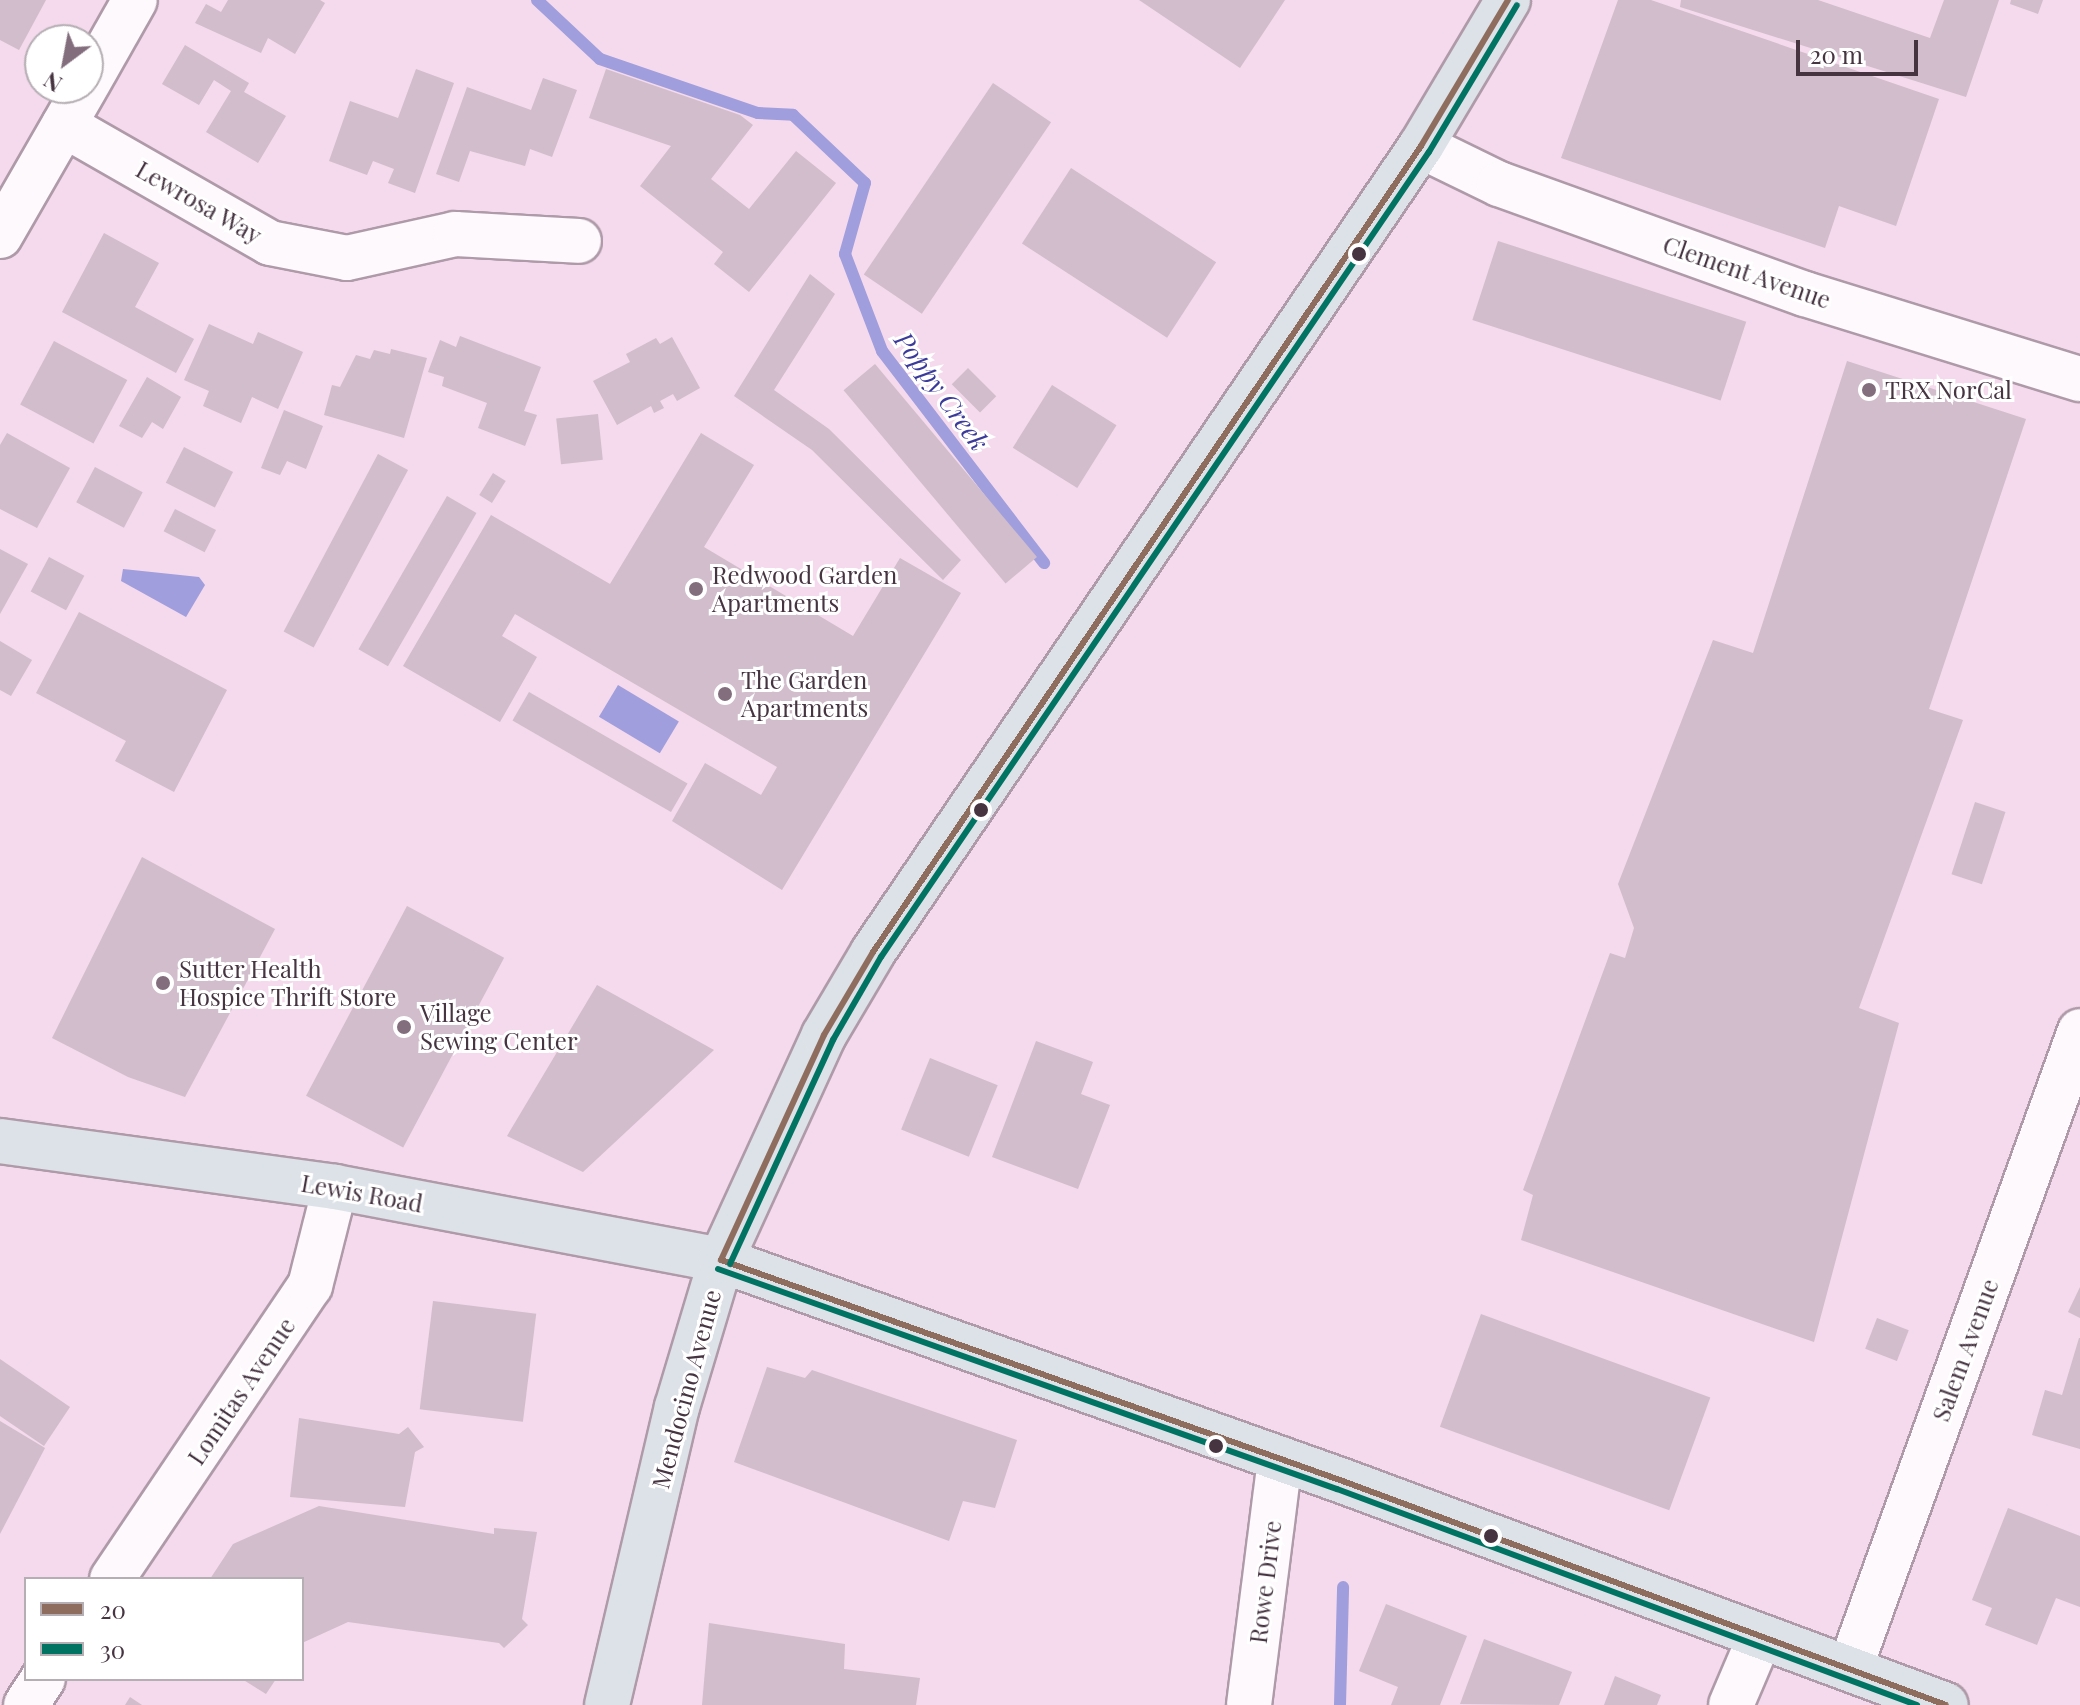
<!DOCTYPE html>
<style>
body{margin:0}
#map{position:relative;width:2080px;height:1705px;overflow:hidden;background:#f4daec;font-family:"Playfair Display",serif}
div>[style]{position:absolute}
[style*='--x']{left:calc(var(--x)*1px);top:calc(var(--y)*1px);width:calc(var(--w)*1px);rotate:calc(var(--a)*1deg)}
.water>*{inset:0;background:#a09edd;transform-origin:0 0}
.stream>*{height:12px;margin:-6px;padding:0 6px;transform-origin:6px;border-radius:6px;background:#a09edd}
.building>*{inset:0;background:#d1bdcb;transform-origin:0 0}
.roads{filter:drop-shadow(2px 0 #ae9aa8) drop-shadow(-2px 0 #ae9aa8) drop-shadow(0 2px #ae9aa8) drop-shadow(0 -2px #ae9aa8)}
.minor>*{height:44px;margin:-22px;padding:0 22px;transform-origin:22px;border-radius:22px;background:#fdf9fc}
.major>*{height:44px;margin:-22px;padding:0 22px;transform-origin:22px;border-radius:22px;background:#dde2e8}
.bus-1>*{height:6px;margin:-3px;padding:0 3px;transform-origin:3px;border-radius:3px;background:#8e6d5e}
.bus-2>*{height:6px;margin:-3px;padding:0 3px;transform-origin:3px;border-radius:3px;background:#007363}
.dots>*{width:22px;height:22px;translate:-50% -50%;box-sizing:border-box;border:4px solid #fff;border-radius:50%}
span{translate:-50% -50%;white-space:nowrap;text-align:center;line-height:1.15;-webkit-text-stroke:6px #fff;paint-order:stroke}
.street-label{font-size:24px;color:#463441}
.poi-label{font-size:24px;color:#463441}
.left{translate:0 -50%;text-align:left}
.water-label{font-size:26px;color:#3b3a9a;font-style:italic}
.legend{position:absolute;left:24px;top:1577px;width:280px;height:104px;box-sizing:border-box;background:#fff;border:2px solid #b5aeb3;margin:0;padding:10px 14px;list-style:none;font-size:24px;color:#463441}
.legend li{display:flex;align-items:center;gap:16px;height:40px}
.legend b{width:40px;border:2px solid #b5aeb3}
.north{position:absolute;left:24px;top:24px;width:80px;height:80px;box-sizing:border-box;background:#fff;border:2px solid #b5aeb3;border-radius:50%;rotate:212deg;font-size:22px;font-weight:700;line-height:32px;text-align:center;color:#463441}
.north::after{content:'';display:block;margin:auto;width:28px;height:36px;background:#836e7d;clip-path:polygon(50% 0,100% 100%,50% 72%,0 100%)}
.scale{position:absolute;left:1796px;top:40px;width:122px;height:36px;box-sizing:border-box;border:4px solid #463441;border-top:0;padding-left:10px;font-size:24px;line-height:28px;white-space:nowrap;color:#463441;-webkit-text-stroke:6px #fff;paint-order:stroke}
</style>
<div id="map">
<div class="water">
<div style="clip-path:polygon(123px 569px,199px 577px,205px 585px,186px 617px,121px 581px)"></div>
<div style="left:618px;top:685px;width:71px;height:37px;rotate:31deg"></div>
</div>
<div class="stream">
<div style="--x:537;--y:0;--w:86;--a:43.1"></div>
<div style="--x:600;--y:59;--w:167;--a:18.9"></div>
<div style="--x:758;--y:113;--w:35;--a:3"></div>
<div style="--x:793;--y:115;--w:99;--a:43.4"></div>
<div style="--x:865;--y:183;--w:74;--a:105.7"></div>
<div style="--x:845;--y:254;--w:104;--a:69.1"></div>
<div style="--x:882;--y:351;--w:267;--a:52.6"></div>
<div style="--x:1340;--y:1705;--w:118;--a:-88.5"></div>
</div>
<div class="building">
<div style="clip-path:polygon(0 0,46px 0,19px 50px,0 40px)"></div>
<div style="clip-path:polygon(228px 0,320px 0,325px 3px,295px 54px,268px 38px,261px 53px,195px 23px,206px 4px,221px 12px)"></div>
<div style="clip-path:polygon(1139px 0,1285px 0,1240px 68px)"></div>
<div style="clip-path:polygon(1618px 0,1651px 0,1939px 99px,1896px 226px,1839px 206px,1825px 248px,1561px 158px)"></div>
<div style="clip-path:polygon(1681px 0,1818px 0,1930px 38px,1944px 0,1999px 0,1966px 97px,1680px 7px)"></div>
<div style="clip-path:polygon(2011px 0,2043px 0,2038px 14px,2010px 4px)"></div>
<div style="clip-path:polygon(185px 45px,249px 83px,244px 92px,286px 116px,258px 163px,206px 132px,231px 91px,214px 80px,199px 105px,162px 84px)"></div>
<div style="clip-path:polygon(416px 69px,454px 83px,415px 193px,388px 183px,394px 169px,373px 161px,367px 175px,329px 161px,350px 101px,398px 118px)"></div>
<div style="clip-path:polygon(606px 69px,740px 115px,753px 125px,711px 179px,749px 209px,796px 151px,836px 183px,749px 292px,714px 264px,723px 252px,640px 186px,671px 146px,589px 118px)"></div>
<div style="clip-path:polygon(543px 78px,577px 90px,552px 157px,530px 149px,525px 166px,470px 151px,459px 182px,436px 174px,467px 87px,531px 110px)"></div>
<div style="left:993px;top:83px;width:70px;height:231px;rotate:34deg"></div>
<div style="left:1071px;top:168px;width:173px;height:90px;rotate:33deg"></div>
<div style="clip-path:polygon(104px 233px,159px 263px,135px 307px,194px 339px,176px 373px,62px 312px)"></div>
<div style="left:1498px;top:241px;width:261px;height:83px;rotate:18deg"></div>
<div style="clip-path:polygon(810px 274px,835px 294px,774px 390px,829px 429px,961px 560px,943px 580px,812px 450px,734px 396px)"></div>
<div style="clip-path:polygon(209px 324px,253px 344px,258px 332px,303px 352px,278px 409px,252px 397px,241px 423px,203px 406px,209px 391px,184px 380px)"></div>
<div style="clip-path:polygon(460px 336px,541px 367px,524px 411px,537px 415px,525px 446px,478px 428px,487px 403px,442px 386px,444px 377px,428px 372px,440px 340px,456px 347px)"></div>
<div style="clip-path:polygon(672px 337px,700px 388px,677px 401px,673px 394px,660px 401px,664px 408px,654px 413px,651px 406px,617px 425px,593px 381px,630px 362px,626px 354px,656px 338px,660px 344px)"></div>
<div style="left:54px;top:341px;width:83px;height:72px;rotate:28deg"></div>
<div style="clip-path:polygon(391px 349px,427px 358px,404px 438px,324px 415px,332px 385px,340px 387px,356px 355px,370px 359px,374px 350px,390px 354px)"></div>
<div style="clip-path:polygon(1847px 361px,2026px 419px,1929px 709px,1963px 720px,1859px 1008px,1899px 1023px,1814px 1342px,1521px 1240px,1533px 1195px,1523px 1190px,1610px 953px,1625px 958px,1634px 928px,1618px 884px,1713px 640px,1753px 653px)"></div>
<div style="left:875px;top:364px;width:252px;height:41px;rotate:50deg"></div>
<div style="left:968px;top:368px;width:40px;height:23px;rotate:45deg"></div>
<div style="clip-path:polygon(147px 377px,181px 397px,163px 429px,152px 422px,142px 438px,119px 426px)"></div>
<div style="left:1052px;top:385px;width:76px;height:74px;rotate:32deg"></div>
<div style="clip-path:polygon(284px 410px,323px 426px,306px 469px,287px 461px,280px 475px,261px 468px)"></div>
<div style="left:598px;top:414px;width:46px;height:42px;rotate:84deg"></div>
<div style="clip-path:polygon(7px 433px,70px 468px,37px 528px,0 509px,0 445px)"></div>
<div style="clip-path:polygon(701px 433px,754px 465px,704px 547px,853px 636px,900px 558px,961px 593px,782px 890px,672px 821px,705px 763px,761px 795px,777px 767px,515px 614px,502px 636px,537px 657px,500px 722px,403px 666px,491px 515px,610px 584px)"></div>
<div style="left:184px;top:447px;width:55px;height:40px;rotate:27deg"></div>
<div style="left:378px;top:454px;width:34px;height:201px;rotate:28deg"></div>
<div style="left:95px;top:467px;width:54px;height:40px;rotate:28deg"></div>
<div style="left:493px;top:473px;width:15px;height:26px;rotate:32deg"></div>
<div style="left:447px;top:496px;width:34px;height:177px;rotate:30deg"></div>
<div style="left:175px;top:509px;width:46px;height:25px;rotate:27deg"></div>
<div style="clip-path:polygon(0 549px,28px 564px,0 614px)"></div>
<div style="left:49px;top:557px;width:40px;height:39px;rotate:28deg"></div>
<div style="clip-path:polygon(79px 612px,227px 690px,174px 792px,115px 761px,126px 741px,36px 693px)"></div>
<div style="clip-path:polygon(0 641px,32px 660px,11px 696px,0 690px)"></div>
<div style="left:529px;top:692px;width:183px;height:33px;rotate:30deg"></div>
<div style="left:1975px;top:802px;width:32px;height:76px;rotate:18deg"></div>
<div style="clip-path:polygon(142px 857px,275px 929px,185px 1097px,128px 1077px,52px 1038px)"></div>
<div style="left:407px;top:906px;width:110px;height:215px;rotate:28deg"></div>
<div style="clip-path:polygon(597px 985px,714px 1050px,583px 1172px,507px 1136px)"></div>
<div style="clip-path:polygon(1036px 1041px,1093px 1062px,1081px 1094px,1110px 1105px,1078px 1189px,992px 1157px)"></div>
<div style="left:930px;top:1058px;width:73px;height:77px;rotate:22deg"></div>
<div style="clip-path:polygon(2080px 1287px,2080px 1318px,2068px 1312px)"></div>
<div style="left:433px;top:1301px;width:104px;height:109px;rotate:7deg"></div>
<div style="left:1481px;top:1314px;width:244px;height:120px;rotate:20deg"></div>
<div style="left:1877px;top:1318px;width:34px;height:33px;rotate:21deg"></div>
<div style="clip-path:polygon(2079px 1338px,2080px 1338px,2080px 1449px,2032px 1435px,2045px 1390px,2062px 1395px)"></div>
<div style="clip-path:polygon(0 1359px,70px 1407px,44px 1446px,0 1416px)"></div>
<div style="clip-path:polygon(767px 1367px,805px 1378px,812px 1370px,1017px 1440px,995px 1508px,963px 1501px,949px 1541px,734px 1462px)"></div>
<div style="clip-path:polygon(299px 1418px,399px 1434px,408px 1427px,424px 1447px,415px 1452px,405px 1507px,290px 1497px)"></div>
<div style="clip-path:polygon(0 1421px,45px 1448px,0 1534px)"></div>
<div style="clip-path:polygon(319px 1506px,494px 1534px,494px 1528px,537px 1532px,522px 1619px,528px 1625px,504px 1648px,499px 1643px,348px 1622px,302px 1643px,302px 1579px,210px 1579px,233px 1544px)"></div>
<div style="clip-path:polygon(2008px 1508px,2080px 1536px,2080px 1607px,2056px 1598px,2037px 1645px,1985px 1625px,1992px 1608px,1972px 1600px)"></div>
<div style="clip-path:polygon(1386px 1604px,1467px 1636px,1440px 1705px,1391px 1705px,1398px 1687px,1359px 1671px)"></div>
<div style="clip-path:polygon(709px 1623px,845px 1644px,844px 1669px,920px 1678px,916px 1705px,702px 1705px)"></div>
<div style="clip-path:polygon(1484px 1639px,1572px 1672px,1559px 1705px,1460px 1704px)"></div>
<div style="clip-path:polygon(1615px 1676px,1661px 1695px,1657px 1705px,1604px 1705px)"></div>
<div style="clip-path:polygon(242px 1679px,276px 1679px,266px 1694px)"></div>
<div style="clip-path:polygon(130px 1697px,142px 1705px,125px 1705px)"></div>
</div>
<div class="roads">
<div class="minor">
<div style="--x:88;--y:83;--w:95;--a:-60.5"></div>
<div style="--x:64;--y:125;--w:237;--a:29.8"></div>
<div style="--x:270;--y:243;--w:78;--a:11"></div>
<div style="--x:347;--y:258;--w:111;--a:-12.5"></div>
<div style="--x:455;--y:234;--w:124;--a:3.2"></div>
<div style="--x:1421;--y:146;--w:87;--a:26"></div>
<div style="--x:1499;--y:184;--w:325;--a:19.8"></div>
<div style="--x:1805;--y:294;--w:288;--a:17.2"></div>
<div style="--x:0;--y:236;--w:171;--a:-60.1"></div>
<div style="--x:112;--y:1579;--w:354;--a:-56"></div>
<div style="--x:310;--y:1286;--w:102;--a:-75.8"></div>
<div style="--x:1850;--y:1668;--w:677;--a:-70.15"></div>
<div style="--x:26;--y:1705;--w:31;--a:-57"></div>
<div style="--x:1249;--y:1705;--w:248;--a:-82.8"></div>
<div style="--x:1731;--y:1705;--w:74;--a:-66.9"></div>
</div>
<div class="major">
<div style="--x:0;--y:1141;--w:338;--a:7.8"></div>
<div style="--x:335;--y:1187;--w:393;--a:10.7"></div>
<div style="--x:721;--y:1260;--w:657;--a:19.57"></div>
<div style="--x:1340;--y:1480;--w:646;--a:20.37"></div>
<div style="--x:607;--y:1705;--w:306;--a:-76.8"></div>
<div style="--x:677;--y:1407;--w:153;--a:-73.3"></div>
<div style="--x:721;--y:1260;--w:247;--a:-65.4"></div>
<div style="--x:824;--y:1035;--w:96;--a:-59.4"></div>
<div style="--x:873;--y:952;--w:975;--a:-55.79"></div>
<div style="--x:1421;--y:146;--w:170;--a:-59.2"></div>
</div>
</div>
<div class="bus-1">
<div style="--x:721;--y:1260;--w:247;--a:-65.4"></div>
<div style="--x:824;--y:1035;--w:96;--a:-59.4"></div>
<div style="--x:873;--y:952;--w:975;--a:-55.79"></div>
<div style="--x:1421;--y:146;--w:170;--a:-59.2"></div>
<div style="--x:721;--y:1260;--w:657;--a:19.57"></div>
<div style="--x:1340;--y:1480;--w:646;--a:20.37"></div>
</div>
<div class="bus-2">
<div style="--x:730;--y:1264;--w:247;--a:-65.3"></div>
<div style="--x:833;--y:1040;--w:96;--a:-60"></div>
<div style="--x:881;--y:957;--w:974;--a:-55.76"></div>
<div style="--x:1429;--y:152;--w:171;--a:-59.1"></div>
<div style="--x:718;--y:1269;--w:657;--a:19.57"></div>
<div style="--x:1337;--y:1489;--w:619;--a:20.43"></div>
</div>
<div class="dots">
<div style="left:1359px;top:254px;background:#463441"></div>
<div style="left:1869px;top:390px;background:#836e7d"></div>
<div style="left:696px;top:589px;background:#836e7d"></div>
<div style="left:725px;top:694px;background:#836e7d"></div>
<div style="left:981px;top:810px;background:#463441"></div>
<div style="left:163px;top:983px;background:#836e7d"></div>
<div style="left:404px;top:1027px;background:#836e7d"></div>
<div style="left:1216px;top:1446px;background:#463441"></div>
<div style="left:1491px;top:1536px;background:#463441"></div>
</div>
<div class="street-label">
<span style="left:199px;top:202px;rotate:30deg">Lewrosa Way</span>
<span style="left:1747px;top:272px;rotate:19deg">Clement Avenue</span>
<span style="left:362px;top:1193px;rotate:10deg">Lewis Road</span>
<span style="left:1965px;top:1350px;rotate:-70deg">Salem Avenue</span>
<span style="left:686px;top:1389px;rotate:-75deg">Mendocino Avenue</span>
<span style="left:241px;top:1391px;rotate:-56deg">Lomitas Avenue</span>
<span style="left:1265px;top:1582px;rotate:-83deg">Rowe Drive</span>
</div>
<div class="poi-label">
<span class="left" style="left:1885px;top:390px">TRX NorCal</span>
<span class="left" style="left:712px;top:589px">Redwood Garden<br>Apartments</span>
<span class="left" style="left:741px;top:694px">The Garden<br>Apartments</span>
<span class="left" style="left:179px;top:983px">Sutter Health<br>Hospice Thrift Store</span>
<span class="left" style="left:420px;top:1027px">Village<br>Sewing Center</span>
</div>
<div class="water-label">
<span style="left:942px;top:391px;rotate:54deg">Poppy Creek</span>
</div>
<ul class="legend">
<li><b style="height:10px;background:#8e6d5e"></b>20</li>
<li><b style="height:10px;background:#007363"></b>30</li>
</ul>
<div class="north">N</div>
<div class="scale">20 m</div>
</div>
